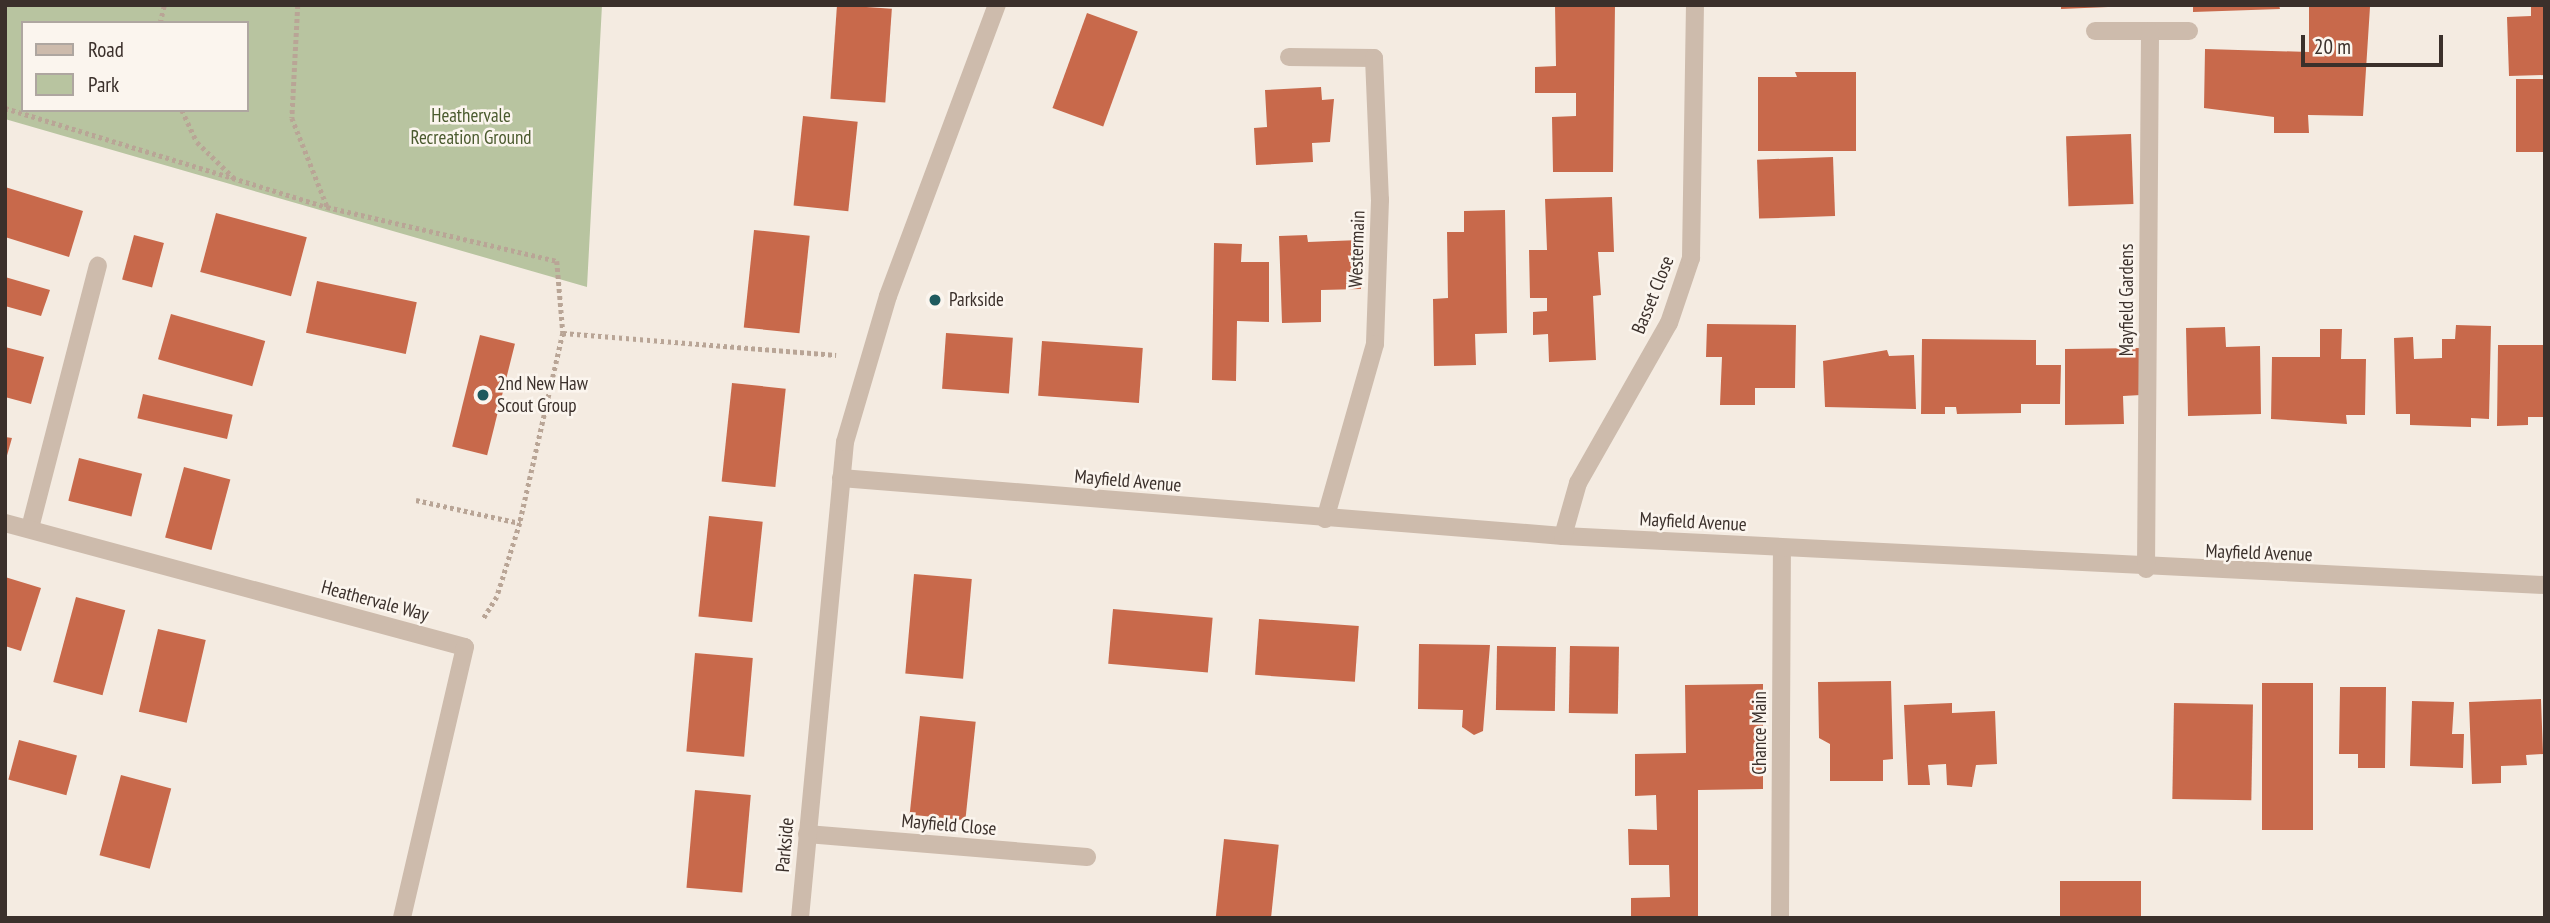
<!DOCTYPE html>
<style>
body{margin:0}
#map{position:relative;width:2550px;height:923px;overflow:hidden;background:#f4ebe1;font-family:"PT Sans Narrow",sans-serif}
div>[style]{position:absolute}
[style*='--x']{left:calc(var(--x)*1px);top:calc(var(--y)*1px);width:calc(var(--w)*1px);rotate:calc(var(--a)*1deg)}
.green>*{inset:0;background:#b8c4a0}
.building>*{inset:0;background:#c8694b;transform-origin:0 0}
.path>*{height:4.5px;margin-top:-2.25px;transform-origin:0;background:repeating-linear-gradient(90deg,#b9a596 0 3.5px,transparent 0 7px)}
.lane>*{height:18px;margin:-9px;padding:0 9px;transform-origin:9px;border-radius:9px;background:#cdbbac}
.street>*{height:18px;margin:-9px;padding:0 9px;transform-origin:9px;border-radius:9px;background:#cdbbac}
.dots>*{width:19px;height:19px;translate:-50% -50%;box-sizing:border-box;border:4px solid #fbf5ee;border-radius:50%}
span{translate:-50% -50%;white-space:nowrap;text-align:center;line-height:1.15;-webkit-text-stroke:5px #fbf5ee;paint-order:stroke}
.park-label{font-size:19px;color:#4a5a2e}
.street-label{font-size:19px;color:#3b302b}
.poi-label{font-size:19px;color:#3b302b}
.left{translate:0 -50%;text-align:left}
.frame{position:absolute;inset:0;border:7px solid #3b302b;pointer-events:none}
.legend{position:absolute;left:21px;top:21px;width:228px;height:91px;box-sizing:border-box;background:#fbf5ee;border:2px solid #aea6a0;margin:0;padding:9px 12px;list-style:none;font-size:21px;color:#3b302b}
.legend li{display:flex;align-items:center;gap:14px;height:35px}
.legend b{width:35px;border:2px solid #aea6a0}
.scale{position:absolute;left:2301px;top:35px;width:142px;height:32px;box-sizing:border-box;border:4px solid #3b302b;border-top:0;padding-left:9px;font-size:21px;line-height:24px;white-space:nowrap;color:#3b302b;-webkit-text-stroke:5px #fbf5ee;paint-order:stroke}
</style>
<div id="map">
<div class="green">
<div style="clip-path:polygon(evenodd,5px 5px,602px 5px,587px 287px,5px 119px,5px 5px,23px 23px,247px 23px,247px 110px,23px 110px,23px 23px)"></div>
</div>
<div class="building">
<div style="left:837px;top:5px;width:55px;height:94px;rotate:4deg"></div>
<div style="clip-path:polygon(1555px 5px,1615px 5px,1613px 172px,1553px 172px,1552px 117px,1576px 116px,1576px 93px,1535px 93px,1535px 67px,1556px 66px)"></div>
<div style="clip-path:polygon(2061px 5px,2108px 5px,2108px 7px,2061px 9px)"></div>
<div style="clip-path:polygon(2193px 5px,2279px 5px,2280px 9px,2193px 12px)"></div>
<div style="clip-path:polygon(2309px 5px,2370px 7px,2363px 116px,2308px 115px,2309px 133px,2274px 133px,2274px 117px,2204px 108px,2205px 49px,2309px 52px)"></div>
<div style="clip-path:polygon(2531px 5px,2545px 5px,2545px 75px,2509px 76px,2507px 17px,2531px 16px)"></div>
<div style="left:1087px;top:13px;width:54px;height:101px;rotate:20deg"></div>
<div style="clip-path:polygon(1795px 72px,1856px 72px,1856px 151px,1758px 151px,1758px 77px,1797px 77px)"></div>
<div style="left:2516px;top:79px;width:29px;height:73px"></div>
<div style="clip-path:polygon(1321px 87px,1322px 100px,1334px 99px,1330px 142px,1312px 143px,1313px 162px,1256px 165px,1254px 128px,1267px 127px,1265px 90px)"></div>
<div style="left:803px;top:116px;width:55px;height:90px;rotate:6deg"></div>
<div style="left:2131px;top:134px;width:70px;height:65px;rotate:88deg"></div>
<div style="left:1833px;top:157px;width:59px;height:76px;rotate:88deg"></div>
<div style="clip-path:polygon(5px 187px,83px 211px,69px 257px,5px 237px)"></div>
<div style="clip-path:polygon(1612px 197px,1614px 252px,1598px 252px,1601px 295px,1593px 296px,1596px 360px,1549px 362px,1548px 334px,1533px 335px,1533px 312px,1547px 311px,1547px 298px,1530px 298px,1529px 250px,1547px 250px,1545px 199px)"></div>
<div style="clip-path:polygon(1505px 210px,1507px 333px,1475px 334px,1476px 365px,1434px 366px,1433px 299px,1448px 298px,1447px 232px,1464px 232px,1464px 211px)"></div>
<div style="left:216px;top:213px;width:94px;height:61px;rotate:15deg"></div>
<div style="left:754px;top:230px;width:56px;height:98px;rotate:6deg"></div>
<div style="left:134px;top:235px;width:31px;height:46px;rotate:15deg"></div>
<div style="clip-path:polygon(1307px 235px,1308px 242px,1360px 240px,1361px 289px,1321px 290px,1321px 322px,1282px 323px,1279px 236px)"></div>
<div style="clip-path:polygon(1214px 243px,1242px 244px,1241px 262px,1269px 262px,1269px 322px,1237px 321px,1236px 381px,1212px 380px)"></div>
<div style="clip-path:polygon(5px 277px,50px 290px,41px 316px,5px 306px)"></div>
<div style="left:317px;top:281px;width:102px;height:53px;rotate:12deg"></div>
<div style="left:171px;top:314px;width:98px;height:47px;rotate:16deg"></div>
<div style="clip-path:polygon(1707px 324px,1796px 325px,1795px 388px,1755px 388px,1755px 405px,1720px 405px,1722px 357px,1706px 357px)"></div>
<div style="clip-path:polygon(2456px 325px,2491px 326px,2489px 419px,2471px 418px,2471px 427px,2410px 425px,2410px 414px,2396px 414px,2394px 338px,2413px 337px,2414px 359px,2442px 358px,2442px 339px,2455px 339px)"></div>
<div style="clip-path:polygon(2225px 327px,2226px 347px,2260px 346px,2261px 414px,2188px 416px,2186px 328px)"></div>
<div style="clip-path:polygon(2320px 329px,2342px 329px,2341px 359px,2366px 359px,2365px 415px,2346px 415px,2347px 424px,2271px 419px,2272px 357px,2320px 357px)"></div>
<div style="left:946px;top:333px;width:67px;height:56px;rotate:4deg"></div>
<div style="left:480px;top:335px;width:36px;height:115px;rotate:14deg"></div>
<div style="clip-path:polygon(1922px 339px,2036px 340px,2036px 365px,2061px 365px,2060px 404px,2021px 404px,2021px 413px,1957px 414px,1956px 407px,1945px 407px,1945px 414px,1921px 414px)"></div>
<div style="left:1042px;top:341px;width:101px;height:55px;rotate:4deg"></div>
<div style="clip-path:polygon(2498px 345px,2545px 345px,2545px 417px,2528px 417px,2528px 425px,2497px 426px)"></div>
<div style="clip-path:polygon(5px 347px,44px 357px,31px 404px,5px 397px)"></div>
<div style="clip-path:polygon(2141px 348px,2141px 395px,2123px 396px,2124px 424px,2065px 425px,2065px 349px)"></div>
<div style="clip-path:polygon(1887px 350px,1889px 356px,1914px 355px,1916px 409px,1825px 407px,1823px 361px)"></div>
<div style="left:732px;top:383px;width:54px;height:99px;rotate:6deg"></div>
<div style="left:143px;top:394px;width:92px;height:25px;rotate:13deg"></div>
<div style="clip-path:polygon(5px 437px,12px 438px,6px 459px,5px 459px)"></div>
<div style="left:79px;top:458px;width:65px;height:44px;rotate:14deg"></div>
<div style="left:184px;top:467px;width:48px;height:73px;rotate:15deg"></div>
<div style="left:709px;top:516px;width:54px;height:101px;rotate:6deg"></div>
<div style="left:914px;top:574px;width:58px;height:100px;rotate:5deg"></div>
<div style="clip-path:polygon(5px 577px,41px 588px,21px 651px,5px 646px)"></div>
<div style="left:76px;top:597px;width:51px;height:88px;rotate:15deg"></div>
<div style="left:1113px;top:609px;width:100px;height:55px;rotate:5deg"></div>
<div style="left:1259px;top:619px;width:100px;height:56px;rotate:4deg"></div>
<div style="left:158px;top:629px;width:49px;height:85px;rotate:13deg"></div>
<div style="clip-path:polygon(1419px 644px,1490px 645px,1483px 731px,1474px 735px,1462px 727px,1463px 710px,1418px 709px)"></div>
<div style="left:1497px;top:646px;width:59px;height:64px;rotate:1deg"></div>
<div style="left:1570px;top:646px;width:49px;height:67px;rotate:1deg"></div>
<div style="left:695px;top:653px;width:58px;height:99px;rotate:5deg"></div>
<div style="clip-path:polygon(1891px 681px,1893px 759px,1883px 760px,1883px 781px,1830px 781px,1830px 744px,1819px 738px,1818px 682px)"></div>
<div style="left:2313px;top:683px;width:147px;height:51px;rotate:90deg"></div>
<div style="clip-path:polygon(1763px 684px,1763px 789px,1698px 790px,1698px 918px,1631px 918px,1631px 898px,1670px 897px,1669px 865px,1629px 865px,1628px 829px,1657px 830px,1656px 795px,1635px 796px,1635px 754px,1686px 753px,1685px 685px)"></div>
<div style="clip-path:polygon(2340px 687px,2386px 687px,2385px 768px,2358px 768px,2358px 754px,2339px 754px)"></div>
<div style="clip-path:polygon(2541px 699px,2543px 754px,2526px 755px,2527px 765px,2501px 766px,2501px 783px,2472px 784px,2469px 702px)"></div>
<div style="clip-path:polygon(2412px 701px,2454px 702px,2452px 734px,2464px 734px,2463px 768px,2410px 766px)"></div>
<div style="clip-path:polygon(1952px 703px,1952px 713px,1995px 711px,1997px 764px,1976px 765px,1972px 787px,1947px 785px,1946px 764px,1928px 765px,1930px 785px,1908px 785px,1904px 705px)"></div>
<div style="left:2174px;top:703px;width:79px;height:96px;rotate:1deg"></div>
<div style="left:920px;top:716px;width:56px;height:99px;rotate:6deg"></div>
<div style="left:19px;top:740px;width:60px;height:41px;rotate:15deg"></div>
<div style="left:121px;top:775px;width:52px;height:83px;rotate:15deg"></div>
<div style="left:695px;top:790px;width:56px;height:98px;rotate:5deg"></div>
<div style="left:1224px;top:839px;width:55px;height:80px;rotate:6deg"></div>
<div style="left:2060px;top:881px;width:81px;height:37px"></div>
</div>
<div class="path">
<div style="--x:298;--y:5;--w:113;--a:93"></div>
<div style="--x:292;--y:118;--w:95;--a:68.3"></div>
<div style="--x:160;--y:23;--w:18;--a:-77"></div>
<div style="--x:5;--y:108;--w:337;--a:17.1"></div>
<div style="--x:327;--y:207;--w:236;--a:13.2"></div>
<div style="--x:557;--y:261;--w:72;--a:85.2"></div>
<div style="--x:563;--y:333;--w:195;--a:102.8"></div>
<div style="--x:520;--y:523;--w:77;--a:107.3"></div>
<div style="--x:497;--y:597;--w:26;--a:122"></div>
<div style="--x:182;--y:110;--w:35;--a:65"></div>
<div style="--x:197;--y:142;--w:53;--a:44.2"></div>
<div style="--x:563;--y:333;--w:274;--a:4.6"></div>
<div style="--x:416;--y:500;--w:107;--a:12.5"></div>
</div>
<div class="lane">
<div style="--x:30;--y:528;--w:271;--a:-75.5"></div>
<div style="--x:1780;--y:918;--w:369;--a:-89.7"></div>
</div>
<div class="street">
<div style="--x:2095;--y:31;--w:94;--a:0"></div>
<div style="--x:1289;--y:57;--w:85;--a:0.7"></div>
<div style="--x:1374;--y:58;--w:142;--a:87.6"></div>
<div style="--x:1380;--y:200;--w:144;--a:92"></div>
<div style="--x:1375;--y:344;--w:182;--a:105.9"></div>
<div style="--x:841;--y:478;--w:724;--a:4.59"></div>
<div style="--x:1563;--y:536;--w:983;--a:2.86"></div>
<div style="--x:5;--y:523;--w:476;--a:15.1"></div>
<div style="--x:465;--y:647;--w:278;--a:103.1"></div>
<div style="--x:1563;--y:536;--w:55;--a:-74.2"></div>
<div style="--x:1578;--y:483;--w:184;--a:-60.4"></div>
<div style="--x:1669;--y:323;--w:69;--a:-71.3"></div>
<div style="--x:1691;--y:258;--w:253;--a:-89.1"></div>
<div style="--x:2146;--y:569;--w:538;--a:-89.57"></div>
<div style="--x:807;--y:834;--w:281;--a:4.7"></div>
<div style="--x:800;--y:918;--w:478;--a:-84.6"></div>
<div style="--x:845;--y:442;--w:152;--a:-73.6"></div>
<div style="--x:888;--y:296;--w:311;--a:-69.5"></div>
</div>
<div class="dots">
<div style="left:935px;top:300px;background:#1f5a5e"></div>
<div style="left:483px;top:395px;background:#1f5a5e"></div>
</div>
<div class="park-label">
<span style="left:471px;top:127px">Heathervale<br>Recreation Ground</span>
</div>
<div class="street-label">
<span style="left:1357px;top:249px;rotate:-88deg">Westermain</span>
<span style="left:1653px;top:295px;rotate:-68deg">Basset Close</span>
<span style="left:2127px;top:300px;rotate:-90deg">Mayfield Gardens</span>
<span style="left:1128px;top:481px;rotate:5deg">Mayfield Avenue</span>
<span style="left:1693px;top:522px;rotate:3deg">Mayfield Avenue</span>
<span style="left:2259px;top:553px;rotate:2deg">Mayfield Avenue</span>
<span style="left:375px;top:601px;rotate:15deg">Heathervale Way</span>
<span style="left:1760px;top:733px;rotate:-90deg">Chance Main</span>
<span style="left:949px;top:825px;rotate:5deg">Mayfield Close</span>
<span style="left:785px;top:845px;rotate:-85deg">Parkside</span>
</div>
<div class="poi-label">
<span class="left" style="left:949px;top:300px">Parkside</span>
<span class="left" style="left:497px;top:395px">2nd New Haw<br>Scout Group</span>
</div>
<div class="frame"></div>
<ul class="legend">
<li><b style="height:9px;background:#cdbbac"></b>Road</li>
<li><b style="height:19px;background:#b8c4a0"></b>Park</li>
</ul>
<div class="scale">20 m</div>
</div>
